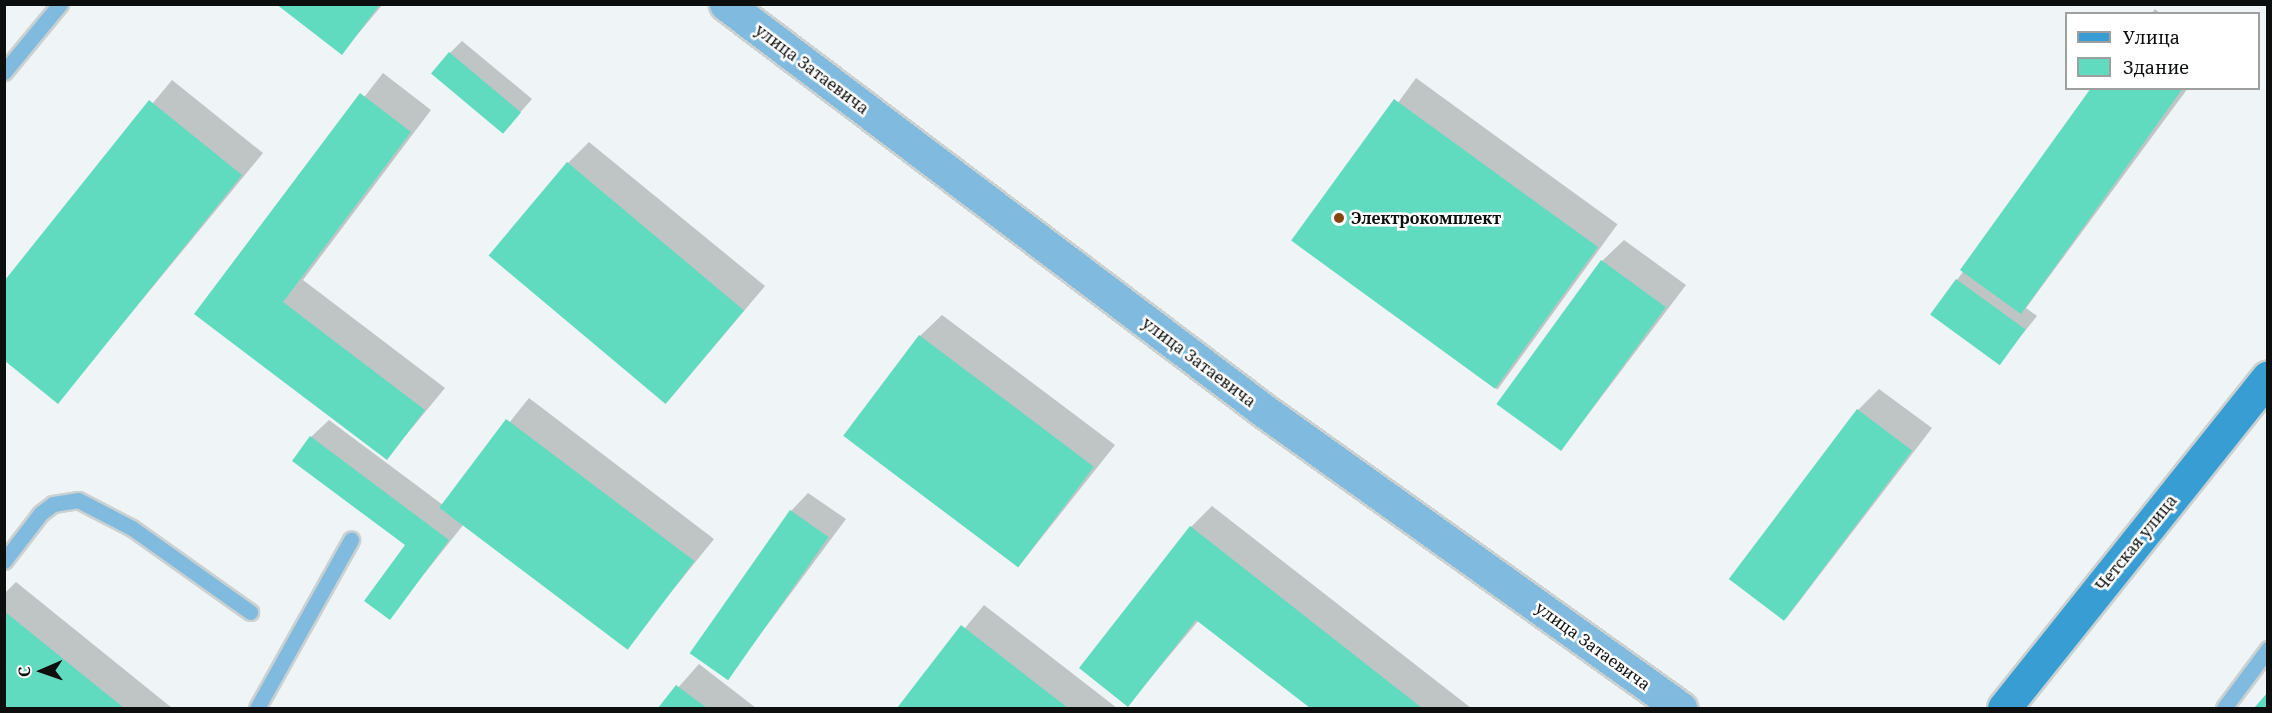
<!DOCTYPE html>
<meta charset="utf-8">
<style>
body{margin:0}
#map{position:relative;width:2272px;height:713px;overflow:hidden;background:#eff5f6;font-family:"Noto Serif",serif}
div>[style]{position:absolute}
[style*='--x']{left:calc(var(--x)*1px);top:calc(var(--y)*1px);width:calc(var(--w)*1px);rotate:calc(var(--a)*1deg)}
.shadow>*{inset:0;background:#0003;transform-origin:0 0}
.building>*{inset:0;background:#61dbc0;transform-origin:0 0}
.roads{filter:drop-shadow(2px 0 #cbd0d1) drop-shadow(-2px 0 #cbd0d1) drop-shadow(0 2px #cbd0d1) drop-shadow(0 -2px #cbd0d1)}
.service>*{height:15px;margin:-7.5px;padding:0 7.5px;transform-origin:7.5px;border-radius:7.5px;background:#80bbdf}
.tertiary>*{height:33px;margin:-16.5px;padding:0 16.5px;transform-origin:16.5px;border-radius:16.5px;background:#80bbdf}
.secondary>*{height:33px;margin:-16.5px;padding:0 16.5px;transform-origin:16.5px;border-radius:16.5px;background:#389dd2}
.dots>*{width:16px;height:16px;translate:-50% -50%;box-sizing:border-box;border:3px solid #fff;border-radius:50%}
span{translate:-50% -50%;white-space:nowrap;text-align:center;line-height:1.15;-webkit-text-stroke:5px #fff;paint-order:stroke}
.street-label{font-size:16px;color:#0d0f0f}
.poi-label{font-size:16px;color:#0d0f0f;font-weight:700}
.left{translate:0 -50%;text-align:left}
.frame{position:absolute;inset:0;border:6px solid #0d0f0f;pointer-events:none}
.legend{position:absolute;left:2065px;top:12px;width:195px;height:78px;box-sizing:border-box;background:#fff;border:2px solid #9e9f9f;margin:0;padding:8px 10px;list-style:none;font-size:18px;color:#0d0f0f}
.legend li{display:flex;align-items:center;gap:12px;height:30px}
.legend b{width:30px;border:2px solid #9e9f9f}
.north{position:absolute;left:12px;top:641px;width:60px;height:60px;-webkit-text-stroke:4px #fff;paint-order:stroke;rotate:268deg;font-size:16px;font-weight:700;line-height:24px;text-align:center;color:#0d0f0f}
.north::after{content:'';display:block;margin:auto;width:21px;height:27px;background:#0d0f0f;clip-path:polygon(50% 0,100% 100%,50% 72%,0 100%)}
</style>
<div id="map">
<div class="shadow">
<div style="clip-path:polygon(279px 4px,383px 4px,342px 53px)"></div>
<div style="clip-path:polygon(2155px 9px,2161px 14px,2151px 14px)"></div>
<div style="clip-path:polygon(462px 41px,532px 99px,504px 131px,450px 53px)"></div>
<div style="clip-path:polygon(383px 73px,431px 110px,303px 280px,445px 388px,387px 458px,196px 313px)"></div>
<div style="left:1416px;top:78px;width:249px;height:204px;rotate:36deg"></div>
<div style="clip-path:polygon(172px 80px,263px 153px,58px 402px,4px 359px,4px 283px)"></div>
<div style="clip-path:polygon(2093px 88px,2188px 88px,2026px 308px,2037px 316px,1999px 363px,1933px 314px)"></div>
<div style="clip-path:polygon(589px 142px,765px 286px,668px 401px,568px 163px)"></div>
<div style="clip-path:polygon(1624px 240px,1686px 285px,1562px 449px,1602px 261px)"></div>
<div style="clip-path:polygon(942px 315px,1115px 445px,1019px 566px,920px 336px)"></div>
<div style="clip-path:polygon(1879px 389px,1932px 428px,1785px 620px,1858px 410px)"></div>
<div style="clip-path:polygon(529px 398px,714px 539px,626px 648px,464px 524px,389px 618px,407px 545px,311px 437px,329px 420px,443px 505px)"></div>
<div style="clip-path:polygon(808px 493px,846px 519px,727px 679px,791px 511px)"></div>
<div style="clip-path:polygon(1212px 506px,1471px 708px,1312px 708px,1199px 620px,1128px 705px,1191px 527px)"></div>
<div style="clip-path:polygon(16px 582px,172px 708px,4px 708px,4px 594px)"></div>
<div style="clip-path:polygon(984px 605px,1117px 708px,899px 708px)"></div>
<div style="clip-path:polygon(699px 664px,756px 708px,660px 708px)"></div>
</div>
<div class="building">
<div style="clip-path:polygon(276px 4px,380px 4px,342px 55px)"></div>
<div style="left:449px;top:52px;width:94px;height:28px;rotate:40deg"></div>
<div style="clip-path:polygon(2091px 88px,2183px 88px,2021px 314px,1960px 270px)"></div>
<div style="clip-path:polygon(360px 93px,411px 132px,283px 302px,425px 410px,387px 460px,194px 314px)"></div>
<div style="left:1394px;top:99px;width:252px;height:175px;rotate:36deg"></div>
<div style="clip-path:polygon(149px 100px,242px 175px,58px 404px,5px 361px,5px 280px)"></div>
<div style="left:567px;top:162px;width:231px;height:122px;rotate:40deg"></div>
<div style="left:1601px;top:260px;width:80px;height:178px;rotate:36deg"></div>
<div style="left:1956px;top:279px;width:86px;height:44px;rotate:36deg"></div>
<div style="left:919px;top:335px;width:219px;height:126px;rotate:37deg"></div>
<div style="left:1857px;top:409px;width:69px;height:213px;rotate:37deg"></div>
<div style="left:506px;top:419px;width:236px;height:111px;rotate:37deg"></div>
<div style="clip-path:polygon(310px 436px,449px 540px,390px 620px,364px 601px,405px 545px,292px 461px)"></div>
<div style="left:790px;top:510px;width:47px;height:175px;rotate:35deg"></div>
<div style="clip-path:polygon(1190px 526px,1422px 708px,1310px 708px,1196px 620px,1128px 707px,1079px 668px)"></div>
<div style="clip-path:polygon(4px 611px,124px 708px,4px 708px)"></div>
<div style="clip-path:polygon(961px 625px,1068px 708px,897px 708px)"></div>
<div style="clip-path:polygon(676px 685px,707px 708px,658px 708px)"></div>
<div style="clip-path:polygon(2268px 692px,2268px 708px,2254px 708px)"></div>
</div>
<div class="roads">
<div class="service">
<div style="--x:4;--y:72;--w:88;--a:-50.5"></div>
<div style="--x:4;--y:561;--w:61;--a:-52.4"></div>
<div style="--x:41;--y:513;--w:15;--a:-37"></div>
<div style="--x:53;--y:504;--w:25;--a:-9"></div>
<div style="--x:78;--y:500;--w:61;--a:27.4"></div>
<div style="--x:132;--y:528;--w:145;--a:35.4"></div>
<div style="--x:257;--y:708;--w:193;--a:-60.8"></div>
<div style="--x:2224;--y:708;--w:74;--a:-53.3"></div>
</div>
<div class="tertiary">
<div style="--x:726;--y:4;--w:673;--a:37.09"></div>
<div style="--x:1263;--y:410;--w:513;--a:35.55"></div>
</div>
<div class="secondary">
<div style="--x:2004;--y:708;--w:423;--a:-51.4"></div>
</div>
</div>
<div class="dots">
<div style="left:1339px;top:218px;background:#85450b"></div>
</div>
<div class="street-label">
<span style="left:812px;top:69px;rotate:37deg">улица Затаевича</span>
<span style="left:1199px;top:362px;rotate:37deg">улица Затаевича</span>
<span style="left:2136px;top:543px;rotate:-51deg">Четская улица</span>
<span style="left:1593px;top:646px;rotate:36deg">улица Затаевича</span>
</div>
<div class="poi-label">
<span class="left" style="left:1351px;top:218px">Электрокомплект</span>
</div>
<div class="frame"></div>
<ul class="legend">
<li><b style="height:8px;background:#389dd2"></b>Улица</li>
<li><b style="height:16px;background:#61dbc0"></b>Здание</li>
</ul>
<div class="north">С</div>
</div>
